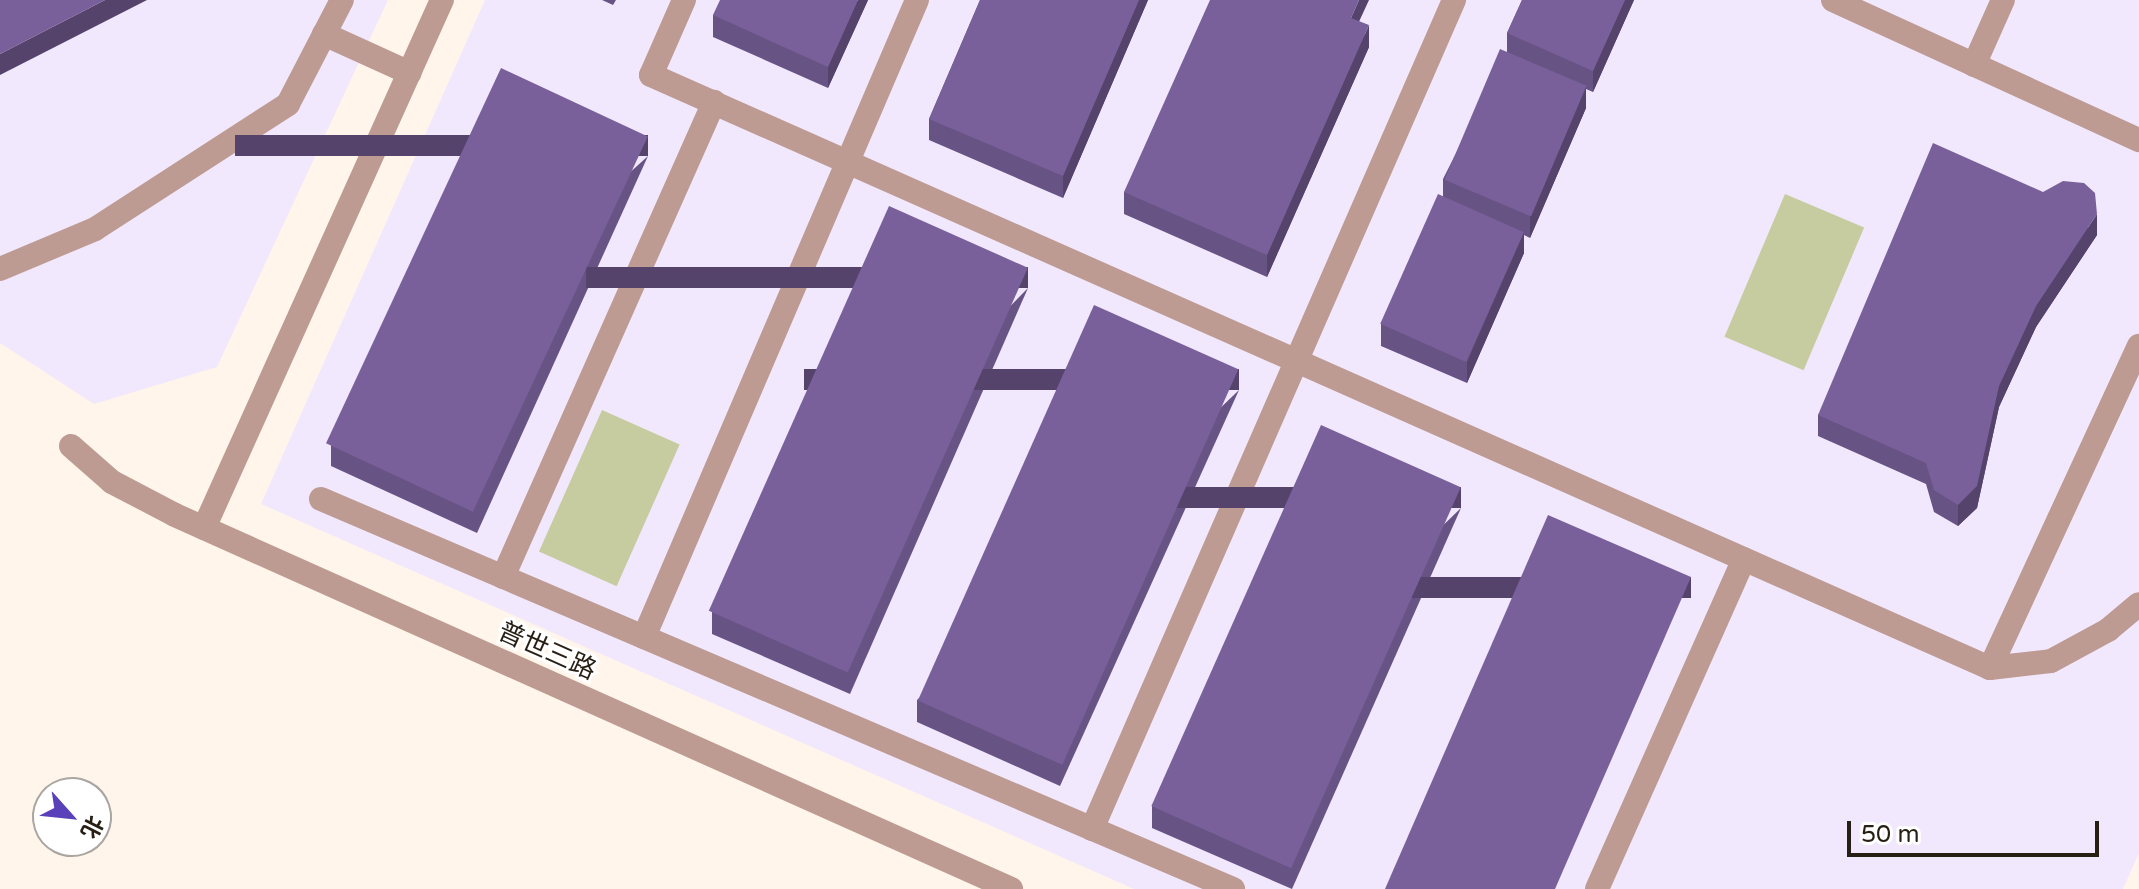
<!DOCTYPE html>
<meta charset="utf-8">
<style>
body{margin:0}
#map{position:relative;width:2139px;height:889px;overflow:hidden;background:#fff5ea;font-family:"Varela Round","Noto Sans SC",sans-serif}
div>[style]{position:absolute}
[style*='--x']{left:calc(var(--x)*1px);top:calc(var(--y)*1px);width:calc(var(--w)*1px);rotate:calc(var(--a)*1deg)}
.industrial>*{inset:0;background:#f2e8fe}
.green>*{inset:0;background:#c6cc9f;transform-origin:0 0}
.minor>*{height:24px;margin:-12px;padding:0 12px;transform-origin:12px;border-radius:12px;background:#bd9b92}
.wall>*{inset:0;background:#685385}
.shaded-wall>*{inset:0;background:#55436c;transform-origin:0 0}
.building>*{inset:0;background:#79609b;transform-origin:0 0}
span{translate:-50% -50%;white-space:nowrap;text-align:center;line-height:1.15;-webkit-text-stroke:6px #fff;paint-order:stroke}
.street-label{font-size:26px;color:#271e14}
.north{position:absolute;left:32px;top:777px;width:80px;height:80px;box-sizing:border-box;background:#fff;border:2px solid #a9a5a1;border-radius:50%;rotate:117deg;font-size:22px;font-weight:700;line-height:32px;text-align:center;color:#271e14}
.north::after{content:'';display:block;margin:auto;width:28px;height:36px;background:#5a41b9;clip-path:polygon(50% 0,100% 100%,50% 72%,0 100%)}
.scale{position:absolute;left:1847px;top:821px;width:252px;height:36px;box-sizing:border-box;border:4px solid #271e14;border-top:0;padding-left:10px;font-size:24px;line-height:28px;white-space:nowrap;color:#271e14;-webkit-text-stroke:6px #fff;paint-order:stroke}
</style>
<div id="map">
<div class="industrial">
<div style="clip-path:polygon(0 0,388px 0,217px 367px,94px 404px,0 343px)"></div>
<div style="clip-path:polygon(485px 0,2139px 0,2139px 853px,2123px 889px,1134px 889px,261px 504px)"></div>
</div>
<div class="green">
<div style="left:1785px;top:194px;width:86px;height:155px;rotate:23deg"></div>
<div style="left:602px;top:410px;width:85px;height:155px;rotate:24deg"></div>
</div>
<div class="minor">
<div style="--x:684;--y:0;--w:82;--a:113.7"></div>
<div style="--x:651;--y:75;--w:1464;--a:23.89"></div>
<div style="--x:1990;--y:668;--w:61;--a:-6.5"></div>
<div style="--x:2051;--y:661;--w:65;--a:-28.5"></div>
<div style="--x:2108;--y:630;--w:40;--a:-40"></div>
<div style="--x:1833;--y:0;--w:337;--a:24.6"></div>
<div style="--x:324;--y:34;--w:94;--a:24.4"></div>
<div style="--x:1974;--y:65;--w:71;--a:-66"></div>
<div style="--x:0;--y:269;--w:103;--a:-22.8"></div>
<div style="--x:95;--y:229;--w:230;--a:-32.9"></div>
<div style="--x:288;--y:104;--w:117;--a:-62.6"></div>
<div style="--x:71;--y:446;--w:55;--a:41.3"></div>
<div style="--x:112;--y:482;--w:71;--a:27.6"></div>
<div style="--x:175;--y:515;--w:916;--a:24.1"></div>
<div style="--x:321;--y:499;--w:992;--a:23.15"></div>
<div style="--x:204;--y:528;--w:579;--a:-65.74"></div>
<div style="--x:503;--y:577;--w:520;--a:-66.05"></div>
<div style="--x:644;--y:637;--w:693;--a:-66.8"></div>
<div style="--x:1990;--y:668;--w:355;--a:-65.2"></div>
<div style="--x:1092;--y:829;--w:905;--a:-66.41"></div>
<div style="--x:1597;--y:889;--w:361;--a:-66"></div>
</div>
<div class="wall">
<div style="clip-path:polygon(602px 0,616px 0,613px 5px)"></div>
<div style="clip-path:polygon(868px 0,828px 88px,713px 37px,713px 15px)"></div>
<div style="clip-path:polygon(980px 0,1148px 0,1063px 198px,929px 140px,929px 119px)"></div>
<div style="clip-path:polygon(1522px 0,1634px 0,1593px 92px,1586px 89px,1586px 108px,1530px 238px,1524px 235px,1524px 253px,1467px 383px,1381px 346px,1381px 324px,1443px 196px,1443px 179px,1507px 52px,1507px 33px)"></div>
<div style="clip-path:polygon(1359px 21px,1369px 47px,1267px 277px,1124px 214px,1124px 192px)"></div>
<div style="clip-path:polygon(648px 156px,477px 533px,331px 466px,331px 445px)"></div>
<div style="clip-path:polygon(2043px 192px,2097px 235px,2036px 327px,1999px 407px,1977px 508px,1958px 526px,1934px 512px,1926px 484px,1818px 436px,1818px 415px)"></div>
<div style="clip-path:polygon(1028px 288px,850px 694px,712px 634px,712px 612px)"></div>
<div style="clip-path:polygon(1239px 390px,1060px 786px,917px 722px,917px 700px)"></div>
<div style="clip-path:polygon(1461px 508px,1292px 889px,1152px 828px,1152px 806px)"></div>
</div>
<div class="shaded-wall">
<div style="clip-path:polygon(105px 0,147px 0,0 75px,0 54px)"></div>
<div style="clip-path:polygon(858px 0,868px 0,828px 88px,828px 67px)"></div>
<div style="clip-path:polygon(1139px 0,1148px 0,1063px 198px,1063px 176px)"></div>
<div style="clip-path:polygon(1359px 0,1369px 0,1351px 39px,1351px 18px)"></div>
<div style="clip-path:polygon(1625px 0,1634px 0,1593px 92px,1593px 71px)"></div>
<div style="clip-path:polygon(1369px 25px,1369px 47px,1267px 277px,1267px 255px)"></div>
<div style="clip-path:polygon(1586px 86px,1586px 108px,1530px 238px,1530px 216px)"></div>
<div style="left:648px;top:135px;width:21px;height:413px;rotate:90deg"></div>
<div style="clip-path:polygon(2097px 214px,2097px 235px,2036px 327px,1999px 407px,1977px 508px,1958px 526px,1958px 505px,1999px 386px,2036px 306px)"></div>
<div style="clip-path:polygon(1524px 232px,1524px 253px,1467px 383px,1467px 362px)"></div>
<div style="left:1028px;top:267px;width:21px;height:442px;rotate:90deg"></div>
<div style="left:1239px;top:369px;width:21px;height:435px;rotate:90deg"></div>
<div style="left:1461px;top:487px;width:21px;height:417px;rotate:90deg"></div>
<div style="left:1691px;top:577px;width:21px;height:340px;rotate:90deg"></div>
</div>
<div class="building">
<div style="clip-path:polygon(0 0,105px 0,0 54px)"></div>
<div style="clip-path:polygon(720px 0,858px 0,828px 67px,713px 15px)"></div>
<div style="clip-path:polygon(980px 0,1139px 0,1063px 176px,929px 119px)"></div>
<div style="clip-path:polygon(1210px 0,1359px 0,1351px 18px,1369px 25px,1267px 255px,1124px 192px)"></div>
<div style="clip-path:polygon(1522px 0,1625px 0,1593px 71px,1507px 33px)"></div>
<div style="left:1500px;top:49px;width:94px;height:142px;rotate:23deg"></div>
<div style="left:501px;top:68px;width:162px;height:414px;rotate:25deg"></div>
<div style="clip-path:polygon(1933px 143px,2043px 192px,2063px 181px,2084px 183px,2095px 193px,2097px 214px,2036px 306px,1999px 386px,1977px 486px,1958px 505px,1934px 490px,1926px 463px,1818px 415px)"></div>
<div style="left:1438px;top:194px;width:94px;height:142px;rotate:24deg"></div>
<div style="left:889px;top:206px;width:152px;height:443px;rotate:24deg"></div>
<div style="left:1094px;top:305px;width:158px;height:433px;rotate:24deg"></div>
<div style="left:1321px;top:425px;width:153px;height:417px;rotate:24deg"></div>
<div style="clip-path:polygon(1548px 515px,1691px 577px,1555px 889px,1385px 889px)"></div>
</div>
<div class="street-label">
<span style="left:547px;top:651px;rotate:24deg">普世三路</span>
</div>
<div class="north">北</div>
<div class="scale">50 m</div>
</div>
